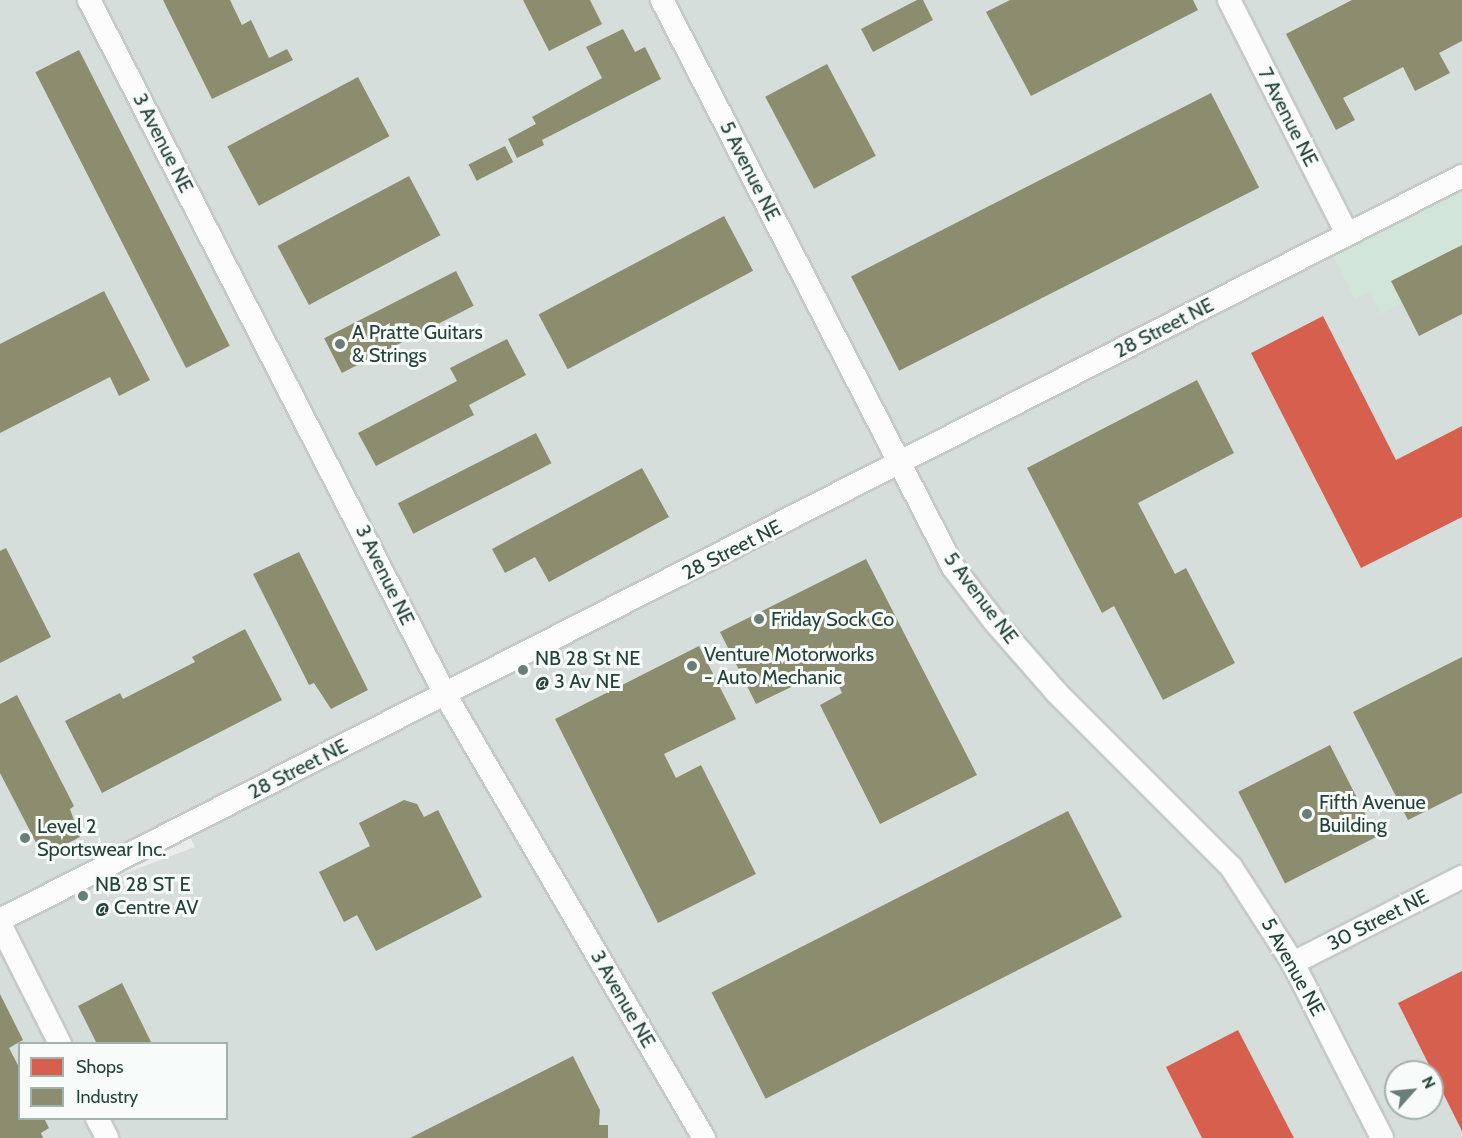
<!DOCTYPE html>
<style>
body{margin:0}
#map{position:relative;width:1462px;height:1138px;overflow:hidden;background:#e8edeb;font-family:Cabin,sans-serif}
div>[style]{position:absolute}
[style*='--x']{left:calc(var(--x)*1px);top:calc(var(--y)*1px);width:calc(var(--w)*1px);rotate:calc(var(--a)*1deg)}
.built>*{inset:0;background:#d6dedb}
.green>*{inset:0;background:#d1e6d8}
.shops>*{inset:0;background:#d6604d}
.industry>*{inset:0;background:#8c8c6e;transform-origin:0 0}
.roads{filter:drop-shadow(2px 0 #c5cac8) drop-shadow(-2px 0 #c5cac8) drop-shadow(0 2px #c5cac8) drop-shadow(0 -2px #c5cac8)}
.minor>*{height:22px;margin:-11px;padding:0 11px;transform-origin:11px;border-radius:11px;background:#fcfcfc}
.dots>*{width:16px;height:16px;translate:-50% -50%;box-sizing:border-box;border:3px solid #f7fbf9;border-radius:50%}
span{translate:-50% -50%;white-space:nowrap;text-align:center;line-height:1.15;-webkit-text-stroke:6px #f7fbf9;paint-order:stroke}
.street-label{font-size:20px;color:#24423a}
.poi-label{font-size:20px;color:#24423a}
.left{translate:0 -50%;text-align:left}
.legend{position:absolute;left:18px;top:1042px;width:210px;height:78px;box-sizing:border-box;background:#f7fbf9;border:2px solid #a3b1ad;margin:0;padding:8px 10px;list-style:none;font-size:18px;color:#24423a}
.legend li{display:flex;align-items:center;gap:12px;height:30px}
.legend b{width:30px;border:2px solid #a3b1ad}
.north{position:absolute;left:1384px;top:1060px;width:60px;height:60px;box-sizing:border-box;background:#f7fbf9;border:2px solid #a3b1ad;border-radius:50%;rotate:63deg;font-size:16px;font-weight:700;line-height:24px;text-align:center;color:#24423a}
.north::after{content:'';display:block;margin:auto;width:21px;height:27px;background:#697e78;clip-path:polygon(50% 0,100% 100%,50% 72%,0 100%)}
</style>
<div id="map">
<div class="built">
<div style="clip-path:polygon(evenodd,0 0,1462px 0,1462px 1138px,0 1138px,0 0,178px 813px,195px 847px,3px 919px,3px 918px,178px 813px,0 0,20px 1044px,226px 1044px,226px 1118px,20px 1118px,20px 1044px,0 0,1396px 1072px,1432px 1072px,1432px 1108px,1396px 1108px,1396px 1072px)"></div>
</div>
<div class="green">
<div style="clip-path:polygon(1462px 189px,1462px 245px,1391px 281px,1402px 303px,1381px 314px,1370px 292px,1355px 299px,1333px 255px)"></div>
</div>
<div class="shops">
<div style="clip-path:polygon(1323px 316px,1396px 460px,1462px 426px,1462px 517px,1361px 568px,1251px 353px)"></div>
<div style="clip-path:polygon(1462px 971px,1462px 1131px,1398px 1003px)"></div>
<div style="clip-path:polygon(1238px 1030px,1294px 1138px,1202px 1138px,1166px 1067px)"></div>
</div>
<div class="industry">
<div style="clip-path:polygon(163px 0,230px 0,242px 25px,251px 20px,269px 58px,287px 49px,293px 60px,212px 99px)"></div>
<div style="clip-path:polygon(523px 0,590px 0,602px 24px,549px 51px)"></div>
<div style="clip-path:polygon(917px 0,923px 0,933px 20px,873px 52px,861px 29px)"></div>
<div style="clip-path:polygon(1010px 0,1193px 0,1198px 10px,1031px 96px,986px 12px)"></div>
<div style="clip-path:polygon(1352px 0,1462px 0,1462px 41px,1439px 53px,1450px 73px,1415px 91px,1403px 67px,1343px 98px,1355px 120px,1336px 130px,1286px 34px)"></div>
<div style="clip-path:polygon(623px 29px,635px 52px,645px 47px,661px 79px,542px 140px,544px 145px,517px 158px,508px 139px,536px 124px,532px 117px,602px 78px,586px 47px)"></div>
<div style="left:79px;top:50px;width:332px;height:49px;rotate:63deg"></div>
<div style="left:827px;top:64px;width:104px;height:70px;rotate:62deg"></div>
<div style="left:358px;top:77px;width:67px;height:148px;rotate:62deg"></div>
<div style="left:1211px;top:93px;width:106px;height:404px;rotate:63deg"></div>
<div style="left:505px;top:146px;width:18px;height:41px;rotate:63deg"></div>
<div style="left:409px;top:176px;width:67px;height:149px;rotate:62deg"></div>
<div style="left:724px;top:216px;width:62px;height:210px;rotate:62deg"></div>
<div style="clip-path:polygon(1462px 245px,1462px 314px,1419px 336px,1391px 281px)"></div>
<div style="left:456px;top:271px;width:39px;height:148px;rotate:63deg"></div>
<div style="clip-path:polygon(104px 291px,150px 380px,119px 396px,110px 377px,0 433px,0 344px)"></div>
<div style="clip-path:polygon(507px 339px,526px 375px,469px 405px,474px 415px,376px 466px,358px 433px,457px 381px,450px 368px)"></div>
<div style="clip-path:polygon(1197px 380px,1234px 453px,1138px 503px,1175px 574px,1186px 568px,1235px 663px,1163px 700px,1114px 606px,1102px 613px,1027px 468px)"></div>
<div style="left:536px;top:433px;width:34px;height:155px;rotate:63deg"></div>
<div style="clip-path:polygon(642px 468px,669px 517px,549px 582px,535px 557px,505px 573px,492px 549px)"></div>
<div style="clip-path:polygon(6px 548px,51px 637px,0 663px,0 551px)"></div>
<div style="clip-path:polygon(299px 552px,368px 690px,331px 709px,314px 683px,309px 685px,253px 574px)"></div>
<div style="clip-path:polygon(866px 559px,977px 775px,880px 824px,820px 705px,842px 693px,831px 668px,756px 704px,720px 632px)"></div>
<div style="clip-path:polygon(245px 629px,282px 700px,102px 793px,65px 721px,120px 693px,123px 699px,195px 662px,192px 657px)"></div>
<div style="clip-path:polygon(699px 646px,736px 719px,664px 754px,676px 778px,701px 765px,756px 874px,658px 923px,555px 719px)"></div>
<div style="clip-path:polygon(1462px 657px,1462px 793px,1408px 820px,1353px 712px)"></div>
<div style="clip-path:polygon(17px 695px,74px 806px,70px 809px,80px 837px,43px 856px,0 773px,0 704px)"></div>
<div style="left:1330px;top:745px;width:103px;height:103px;rotate:63deg"></div>
<div style="clip-path:polygon(404px 800px,417px 804px,424px 817px,438px 810px,482px 897px,376px 951px,357px 915px,344px 922px,319px 872px,370px 846px,359px 823px)"></div>
<div style="left:1068px;top:811px;width:119px;height:400px;rotate:63deg"></div>
<div style="clip-path:polygon(122px 983px,152px 1044px,97px 1044px,78px 1006px)"></div>
<div style="clip-path:polygon(0 994px,23px 1040px,9px 1048px,20px 1069px,20px 1118px,44px 1118px,49px 1128px,41px 1133px,43px 1138px,0 1138px)"></div>
<div style="clip-path:polygon(573px 1056px,600px 1110px,599px 1125px,608px 1125px,608px 1138px,410px 1138px)"></div>
</div>
<div class="roads">
<div class="minor">
<div style="--x:89;--y:0;--w:782;--a:62.85"></div>
<div style="--x:446;--y:696;--w:512;--a:59.73"></div>
<div style="--x:662;--y:0;--w:637;--a:62.83"></div>
<div style="--x:953;--y:567;--w:68;--a:52.8"></div>
<div style="--x:994;--y:621;--w:96;--a:48.8"></div>
<div style="--x:1057;--y:693;--w:246;--a:45"></div>
<div style="--x:1231;--y:867;--w:114;--a:57.1"></div>
<div style="--x:1293;--y:963;--w:196;--a:63"></div>
<div style="--x:1229;--y:0;--w:262;--a:63.2"></div>
<div style="--x:0;--y:920;--w:1640;--a:-26.97"></div>
<div style="--x:0;--y:924;--w:134;--a:63.4"></div>
<div style="--x:1293;--y:963;--w:190;--a:-27"></div>
<div style="--x:97;--y:1118;--w:22;--a:63"></div>
</div>
</div>
<div class="dots">
<div style="left:340px;top:344px;background:#697e78"></div>
<div style="left:759px;top:619px;background:#697e78"></div>
<div style="left:692px;top:666px;background:#697e78"></div>
<div style="left:523px;top:670px;background:#697e78"></div>
<div style="left:1307px;top:814px;background:#697e78"></div>
<div style="left:25px;top:838px;background:#697e78"></div>
<div style="left:83px;top:896px;background:#697e78"></div>
</div>
<div class="street-label">
<span style="left:1288px;top:117px;rotate:63deg">7 Avenue NE</span>
<span style="left:163px;top:143px;rotate:63deg">3 Avenue NE</span>
<span style="left:750px;top:171px;rotate:63deg">5 Avenue NE</span>
<span style="left:1164px;top:328px;rotate:-27deg">28 Street NE</span>
<span style="left:732px;top:550px;rotate:-27deg">28 Street NE</span>
<span style="left:385px;top:575px;rotate:64deg">3 Avenue NE</span>
<span style="left:981px;top:598px;rotate:53deg">5 Avenue NE</span>
<span style="left:298px;top:769px;rotate:-27deg">28 Street NE</span>
<span style="left:1378px;top:920px;rotate:-27deg">30 Street NE</span>
<span style="left:1293px;top:967px;rotate:61deg">5 Avenue NE</span>
<span style="left:623px;top:999px;rotate:60deg">3 Avenue NE</span>
</div>
<div class="poi-label">
<span class="left" style="left:352px;top:344px">A Pratte Guitars<br>&amp; Strings</span>
<span class="left" style="left:771px;top:619px">Friday Sock Co</span>
<span class="left" style="left:704px;top:666px">Venture Motorworks<br>- Auto Mechanic</span>
<span class="left" style="left:535px;top:670px">NB 28 St NE<br>@ 3 Av NE</span>
<span class="left" style="left:1319px;top:814px">Fifth Avenue<br>Building</span>
<span class="left" style="left:37px;top:838px">Level 2<br>Sportswear Inc.</span>
<span class="left" style="left:95px;top:896px">NB 28 ST E<br>@ Centre AV</span>
</div>
<ul class="legend">
<li><b style="height:16px;background:#d6604d"></b>Shops</li>
<li><b style="height:16px;background:#8c8c6e"></b>Industry</li>
</ul>
<div class="north">N</div>
</div>
